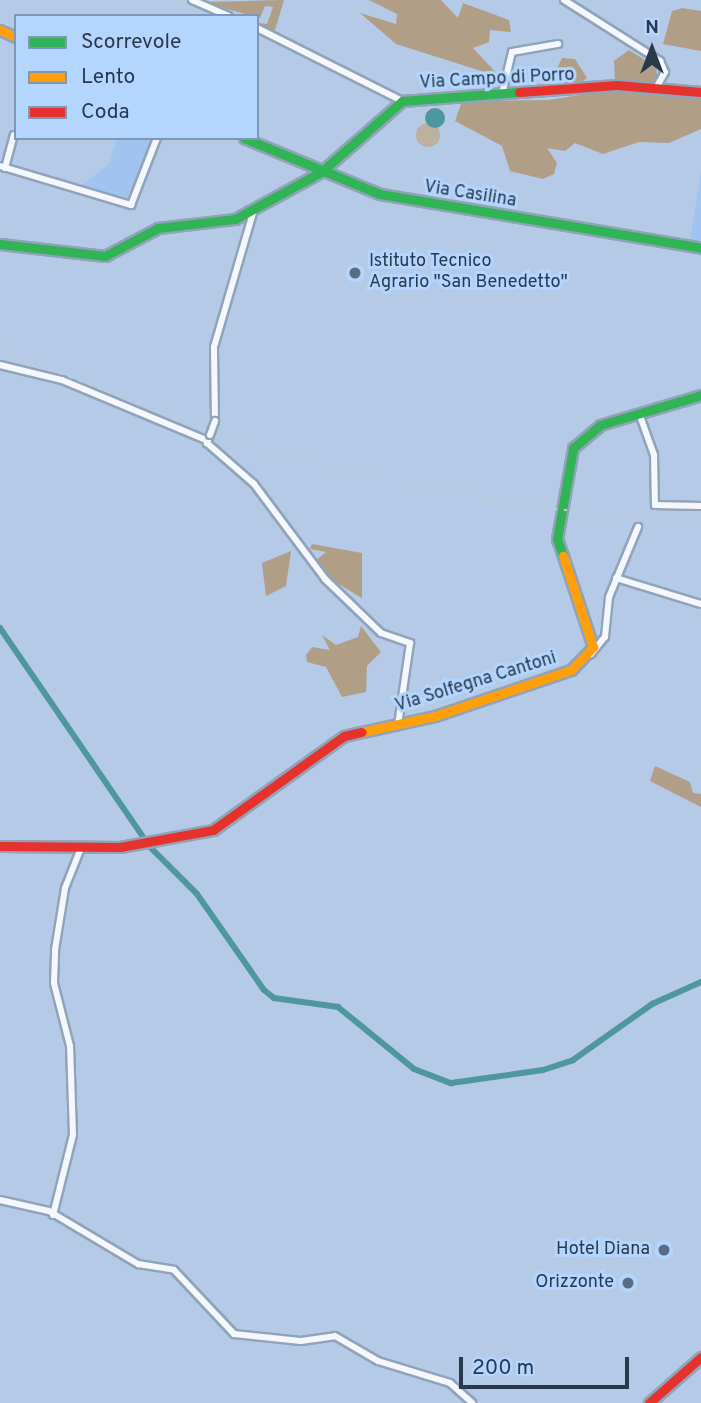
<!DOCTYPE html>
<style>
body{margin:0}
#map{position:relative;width:701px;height:1403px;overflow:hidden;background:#b4cae6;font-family:Overpass,sans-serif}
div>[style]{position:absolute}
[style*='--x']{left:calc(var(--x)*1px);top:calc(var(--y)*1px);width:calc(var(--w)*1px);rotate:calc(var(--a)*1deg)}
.built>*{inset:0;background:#a0c3ef}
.green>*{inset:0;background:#bcb09f}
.round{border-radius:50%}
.forest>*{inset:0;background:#b09f86}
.water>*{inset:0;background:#4f979e}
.canal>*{height:6px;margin:-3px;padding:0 3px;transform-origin:3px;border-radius:3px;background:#4f979e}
.roads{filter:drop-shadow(2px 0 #91a3b8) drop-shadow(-2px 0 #91a3b8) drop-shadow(0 2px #91a3b8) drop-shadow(0 -2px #91a3b8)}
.street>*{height:6px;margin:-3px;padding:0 3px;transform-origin:3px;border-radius:3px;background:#f4f7fb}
.fast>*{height:9px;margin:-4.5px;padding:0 4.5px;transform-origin:4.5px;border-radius:4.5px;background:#30b455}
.slow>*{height:9px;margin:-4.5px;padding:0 4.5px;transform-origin:4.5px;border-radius:4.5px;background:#ff9f0a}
.jam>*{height:9px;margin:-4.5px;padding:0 4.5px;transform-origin:4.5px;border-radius:4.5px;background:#e5322d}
.rail>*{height:2px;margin-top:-1px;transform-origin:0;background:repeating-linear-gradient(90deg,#c4cbd3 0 3.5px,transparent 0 10.5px)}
.bridges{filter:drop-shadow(2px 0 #91a3b8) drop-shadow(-2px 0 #91a3b8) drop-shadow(0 2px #91a3b8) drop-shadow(0 -2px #91a3b8)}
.street-bridge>*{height:6px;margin:-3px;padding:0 3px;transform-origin:3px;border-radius:3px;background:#f4f7fb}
.dots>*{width:19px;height:19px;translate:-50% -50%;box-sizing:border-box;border:4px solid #b4d5fe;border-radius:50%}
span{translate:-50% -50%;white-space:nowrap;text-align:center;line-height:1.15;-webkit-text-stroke:6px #b4d5fe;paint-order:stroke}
.street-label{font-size:18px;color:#28394d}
.poi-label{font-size:18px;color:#28394d}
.left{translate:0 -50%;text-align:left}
.right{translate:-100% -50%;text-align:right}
.legend{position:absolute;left:14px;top:14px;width:245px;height:126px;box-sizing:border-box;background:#b4d5fe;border:2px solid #7c97b7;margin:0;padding:9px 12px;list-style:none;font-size:21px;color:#28394d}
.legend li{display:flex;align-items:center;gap:14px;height:35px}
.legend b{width:35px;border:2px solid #7c97b7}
.north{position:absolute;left:617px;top:14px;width:70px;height:70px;-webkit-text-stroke:5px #b4d5fe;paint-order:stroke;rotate:0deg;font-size:19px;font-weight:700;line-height:28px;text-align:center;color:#28394d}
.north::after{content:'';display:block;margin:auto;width:24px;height:32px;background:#28394d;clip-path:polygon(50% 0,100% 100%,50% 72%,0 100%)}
.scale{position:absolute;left:459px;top:1357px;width:170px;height:32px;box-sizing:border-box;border:4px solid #28394d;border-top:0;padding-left:9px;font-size:21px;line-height:24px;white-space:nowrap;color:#28394d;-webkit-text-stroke:5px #b4d5fe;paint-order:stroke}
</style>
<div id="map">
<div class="built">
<div style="clip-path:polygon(117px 138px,153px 138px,128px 201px,80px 187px,109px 164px)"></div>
<div style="clip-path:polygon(701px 171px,701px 244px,690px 242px)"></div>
</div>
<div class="green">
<div class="round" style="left:416px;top:123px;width:24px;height:24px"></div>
</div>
<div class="forest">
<div style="clip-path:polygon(284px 0,275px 30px,266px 33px,258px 23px,267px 24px,273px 7px,265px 6px,260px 18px,202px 2px)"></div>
<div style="clip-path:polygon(369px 0,441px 0,458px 18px,463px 3px,509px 20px,511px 32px,490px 30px,489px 42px,473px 48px,500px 77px,396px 44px,360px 13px,396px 24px,397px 14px)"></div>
<div style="clip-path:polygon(682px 8px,701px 11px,701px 51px,663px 44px,672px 11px)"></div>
<div style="clip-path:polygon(629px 50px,656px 67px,658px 83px,615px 83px,614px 61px)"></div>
<div style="clip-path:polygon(562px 58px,575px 59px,587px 78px,579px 84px,560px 77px,557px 86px,553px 77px)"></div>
<div style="clip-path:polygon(610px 90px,701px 99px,701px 129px,669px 143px,639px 142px,603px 154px,575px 143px,565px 151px,547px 148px,557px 163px,554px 174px,543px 179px,510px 171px,502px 146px,455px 121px,462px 101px,549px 100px)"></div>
<div style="clip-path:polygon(312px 544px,362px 553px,362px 598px,320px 573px,314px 562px,326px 552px,310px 549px)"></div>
<div style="clip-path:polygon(291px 551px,286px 586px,266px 596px,262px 563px)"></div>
<div style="clip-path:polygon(361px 626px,381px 652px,367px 666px,366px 692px,342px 697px,326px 667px,307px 662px,306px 655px,312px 647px,330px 650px,322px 635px,336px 645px,358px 637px)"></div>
<div style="clip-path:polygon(655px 766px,690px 782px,693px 793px,701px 794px,701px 807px,650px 781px)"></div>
</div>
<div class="water">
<div class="round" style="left:425px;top:108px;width:20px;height:20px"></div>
</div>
<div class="canal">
<div style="--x:0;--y:628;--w:265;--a:55.6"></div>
<div style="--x:150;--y:847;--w:66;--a:45"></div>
<div style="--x:197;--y:894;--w:117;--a:55.1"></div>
<div style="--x:264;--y:990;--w:13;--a:39"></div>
<div style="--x:274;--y:998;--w:65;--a:8"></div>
<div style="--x:338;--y:1007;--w:98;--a:39.2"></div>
<div style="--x:414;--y:1069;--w:40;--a:21"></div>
<div style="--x:451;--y:1083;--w:93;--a:-8"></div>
<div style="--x:543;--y:1070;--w:32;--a:-18"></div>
<div style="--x:573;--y:1060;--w:97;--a:-35.3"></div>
<div style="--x:652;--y:1004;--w:54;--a:-24.2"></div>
</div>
<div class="roads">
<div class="street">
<div style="--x:192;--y:0;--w:40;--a:23.4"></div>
<div style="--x:564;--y:0;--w:114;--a:32.4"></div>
<div style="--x:660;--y:61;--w:12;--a:66"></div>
<div style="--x:665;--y:72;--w:18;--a:119"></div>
<div style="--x:257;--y:28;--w:162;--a:26.7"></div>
<div style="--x:502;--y:94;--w:43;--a:-76.6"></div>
<div style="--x:512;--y:52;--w:47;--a:-9.9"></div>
<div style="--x:0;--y:166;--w:137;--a:16.6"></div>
<div style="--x:131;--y:205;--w:72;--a:-68.8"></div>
<div style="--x:5;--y:168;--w:34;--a:-75"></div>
<div style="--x:0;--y:365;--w:64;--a:13.6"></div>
<div style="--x:62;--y:380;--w:156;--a:22.6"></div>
<div style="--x:639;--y:413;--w:45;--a:70.3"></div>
<div style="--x:654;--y:455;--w:50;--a:88.9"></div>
<div style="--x:655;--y:505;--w:46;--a:1.2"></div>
<div style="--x:215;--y:421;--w:74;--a:-90.8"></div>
<div style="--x:214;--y:347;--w:140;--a:-73.8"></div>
<div style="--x:210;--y:435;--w:9;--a:111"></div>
<div style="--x:207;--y:443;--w:62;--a:41.1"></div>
<div style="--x:254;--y:484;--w:119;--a:53.2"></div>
<div style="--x:325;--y:579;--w:78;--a:44"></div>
<div style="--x:381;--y:633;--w:31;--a:19"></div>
<div style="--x:410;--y:643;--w:83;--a:98.3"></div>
<div style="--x:616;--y:578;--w:89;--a:17"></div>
<div style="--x:591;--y:654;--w:22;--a:-51"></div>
<div style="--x:605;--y:637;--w:40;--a:-84.3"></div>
<div style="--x:609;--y:597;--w:76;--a:-67.5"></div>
<div style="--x:0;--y:1200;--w:50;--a:12.7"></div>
<div style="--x:49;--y:1211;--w:104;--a:30.8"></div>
<div style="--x:138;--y:1264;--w:36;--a:9"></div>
<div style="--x:174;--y:1270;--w:88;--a:46.8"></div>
<div style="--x:234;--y:1334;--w:67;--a:6"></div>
<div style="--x:301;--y:1341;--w:34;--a:-8"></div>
<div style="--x:335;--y:1336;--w:50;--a:30.2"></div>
<div style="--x:378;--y:1361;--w:75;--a:17"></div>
<div style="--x:450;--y:1383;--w:30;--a:42"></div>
<div style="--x:53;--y:1215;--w:82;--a:-76"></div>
<div style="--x:73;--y:1135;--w:89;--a:-91.9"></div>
<div style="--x:70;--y:1046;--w:65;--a:-104.3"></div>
<div style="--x:54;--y:983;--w:33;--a:-88"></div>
<div style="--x:55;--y:950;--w:63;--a:-80.8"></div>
<div style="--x:65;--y:888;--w:43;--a:-68.2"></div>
</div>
<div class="fast">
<div style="--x:244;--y:138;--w:147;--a:22.4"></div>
<div style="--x:380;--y:194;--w:326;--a:9.5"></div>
<div style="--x:0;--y:244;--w:106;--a:6.5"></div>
<div style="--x:105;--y:256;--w:60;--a:-27.8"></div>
<div style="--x:158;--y:228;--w:78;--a:-6.7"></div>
<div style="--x:235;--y:219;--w:98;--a:-28.7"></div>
<div style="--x:321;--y:172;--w:108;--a:-41.2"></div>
<div style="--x:402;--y:101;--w:117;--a:-4.4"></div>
<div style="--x:563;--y:556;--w:18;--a:-109"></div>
<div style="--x:557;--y:539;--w:92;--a:-80"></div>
<div style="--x:573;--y:448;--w:35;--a:-40"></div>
<div style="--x:600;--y:425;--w:105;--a:-16.5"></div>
</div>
<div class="slow">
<div style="--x:0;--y:30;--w:17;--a:24"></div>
<div style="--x:362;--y:732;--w:75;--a:-12.4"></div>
<div style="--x:435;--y:716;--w:144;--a:-18.7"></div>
<div style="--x:571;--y:670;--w:32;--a:-46"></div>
<div style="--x:593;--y:647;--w:96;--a:-108.2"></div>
</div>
<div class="jam">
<div style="--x:519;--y:92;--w:98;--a:-4.1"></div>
<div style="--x:617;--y:85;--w:84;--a:4.8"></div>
<div style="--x:0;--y:846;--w:120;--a:0.5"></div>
<div style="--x:120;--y:847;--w:95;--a:-10.4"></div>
<div style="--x:213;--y:830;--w:161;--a:-35.7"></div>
<div style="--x:344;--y:736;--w:18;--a:-13"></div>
<div style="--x:649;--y:1403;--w:69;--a:-41.5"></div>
</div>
</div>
<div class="rail">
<div style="--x:0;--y:350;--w:255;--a:21.1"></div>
<div style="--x:238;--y:442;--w:103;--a:15.3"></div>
<div style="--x:337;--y:469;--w:210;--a:10.7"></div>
<div style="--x:543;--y:508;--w:159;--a:5.1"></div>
</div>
<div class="bridges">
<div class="street-bridge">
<div style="--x:210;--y:435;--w:15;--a:-70"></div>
</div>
</div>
<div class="dots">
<div style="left:355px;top:273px;background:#596c83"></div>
<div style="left:664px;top:1250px;background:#596c83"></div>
<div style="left:628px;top:1283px;background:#596c83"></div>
</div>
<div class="street-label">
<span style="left:497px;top:80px;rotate:-3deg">Via Campo di Porro</span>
<span style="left:470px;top:195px;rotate:9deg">Via Casilina</span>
<span style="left:476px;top:683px;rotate:-17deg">Via Solfegna Cantoni</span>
</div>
<div class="poi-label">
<span class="left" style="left:369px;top:273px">Istituto Tecnico<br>Agrario "San Benedetto"</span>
<span class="right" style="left:650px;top:1250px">Hotel Diana</span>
<span class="right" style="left:614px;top:1283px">Orizzonte</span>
</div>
<ul class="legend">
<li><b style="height:9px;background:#30b455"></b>Scorrevole</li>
<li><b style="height:9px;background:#ff9f0a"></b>Lento</li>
<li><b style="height:9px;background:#e5322d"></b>Coda</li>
</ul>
<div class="north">N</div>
<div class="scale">200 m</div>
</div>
